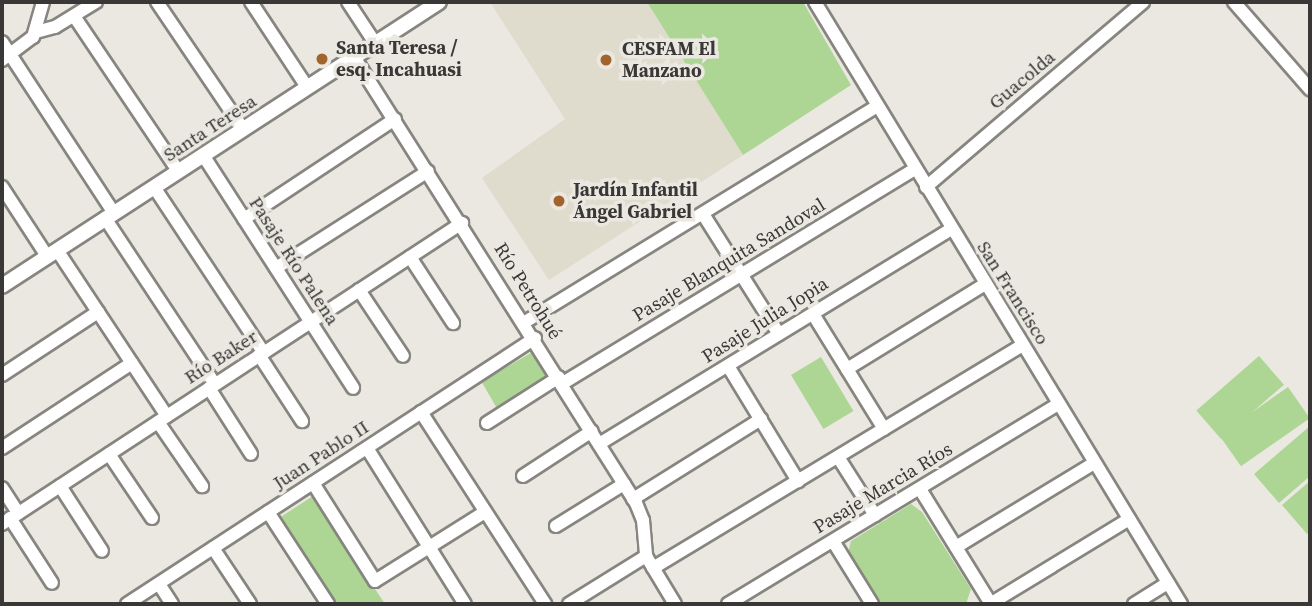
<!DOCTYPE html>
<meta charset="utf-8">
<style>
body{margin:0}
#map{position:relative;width:1312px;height:606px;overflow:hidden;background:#eae8e1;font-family:"Source Serif 4",serif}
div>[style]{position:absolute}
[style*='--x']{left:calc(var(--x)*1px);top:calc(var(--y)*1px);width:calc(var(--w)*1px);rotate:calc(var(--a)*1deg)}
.built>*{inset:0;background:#dfdbcd}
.green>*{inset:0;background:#add593;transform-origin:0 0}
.roads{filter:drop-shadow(2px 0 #87857f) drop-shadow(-2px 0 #87857f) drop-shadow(0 2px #87857f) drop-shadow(0 -2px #87857f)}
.minor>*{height:12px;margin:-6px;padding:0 6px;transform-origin:6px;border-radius:6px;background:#fff}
.tertiary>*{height:14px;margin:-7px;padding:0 7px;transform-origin:7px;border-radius:7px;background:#fff}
.dots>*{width:19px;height:19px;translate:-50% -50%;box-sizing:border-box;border:4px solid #eae8e1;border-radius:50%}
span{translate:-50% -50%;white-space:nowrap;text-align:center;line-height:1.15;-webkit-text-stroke:7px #eae8e1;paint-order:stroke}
.poi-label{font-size:19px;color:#393836;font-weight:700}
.left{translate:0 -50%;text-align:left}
.street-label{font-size:19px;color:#393836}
.frame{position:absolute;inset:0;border:4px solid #393836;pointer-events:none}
</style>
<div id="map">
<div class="built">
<div style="clip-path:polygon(490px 2px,647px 2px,743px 155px,549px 280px,482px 178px,565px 119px)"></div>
</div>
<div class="green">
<div style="clip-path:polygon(647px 2px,803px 2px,851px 85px,743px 155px)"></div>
<div style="left:536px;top:350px;width:30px;height:63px;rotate:60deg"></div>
<div style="left:1259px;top:356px;width:38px;height:83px;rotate:49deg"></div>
<div style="left:821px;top:357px;width:63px;height:35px;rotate:59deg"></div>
<div style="left:1288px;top:387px;width:38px;height:84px;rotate:55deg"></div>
<div style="clip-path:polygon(1310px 426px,1310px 476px,1279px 503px,1254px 474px)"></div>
<div style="clip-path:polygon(1310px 481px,1310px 531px,1307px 534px,1282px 505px)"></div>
<div style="clip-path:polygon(313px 496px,385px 604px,333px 604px,276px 520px)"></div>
<div style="clip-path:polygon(911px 504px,922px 512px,971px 589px,966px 604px,880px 604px,848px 553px,851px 541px)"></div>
</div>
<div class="roads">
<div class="minor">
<div style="--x:157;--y:2;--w:153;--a:55.9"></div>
<div style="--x:251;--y:2;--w:102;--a:56.6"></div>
<div style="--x:348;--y:2;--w:49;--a:56.6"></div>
<div style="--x:815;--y:2;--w:705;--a:58.7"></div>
<div style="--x:1234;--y:2;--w:116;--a:48.9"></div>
<div style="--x:74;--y:16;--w:187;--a:56.1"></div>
<div style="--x:36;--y:32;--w:20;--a:-15"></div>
<div style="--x:55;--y:27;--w:48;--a:-31.4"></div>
<div style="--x:2;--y:42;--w:204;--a:56.8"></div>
<div style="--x:354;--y:57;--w:528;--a:57.7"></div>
<div style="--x:636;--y:503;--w:18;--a:68"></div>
<div style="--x:643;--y:520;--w:36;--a:85"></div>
<div style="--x:646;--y:556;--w:56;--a:58.9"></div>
<div style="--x:2;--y:60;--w:39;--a:-37"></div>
<div style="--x:33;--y:37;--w:36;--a:-74"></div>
<div style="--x:203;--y:155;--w:277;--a:57.2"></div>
<div style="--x:2;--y:187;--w:82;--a:56.9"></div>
<div style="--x:154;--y:187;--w:199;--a:56.5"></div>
<div style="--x:926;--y:187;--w:285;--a:-40.4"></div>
<div style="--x:703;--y:214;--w:142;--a:57.7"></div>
<div style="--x:105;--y:218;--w:199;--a:56.5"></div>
<div style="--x:244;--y:219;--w:181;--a:-33.5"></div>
<div style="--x:57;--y:250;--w:199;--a:56.5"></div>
<div style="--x:410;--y:257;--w:79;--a:56.9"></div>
<div style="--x:276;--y:268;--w:180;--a:-32.5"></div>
<div style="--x:359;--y:290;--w:79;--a:56.3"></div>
<div style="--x:813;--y:314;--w:135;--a:58.3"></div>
<div style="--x:525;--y:322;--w:413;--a:-31.5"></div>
<div style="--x:259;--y:355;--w:79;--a:56.9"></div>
<div style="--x:728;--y:366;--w:135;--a:58.7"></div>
<div style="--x:847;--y:369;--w:162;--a:-31.6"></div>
<div style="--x:2;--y:375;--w:115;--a:-33.3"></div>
<div style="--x:563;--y:383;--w:412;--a:-31.3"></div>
<div style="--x:209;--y:388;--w:78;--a:57.5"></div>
<div style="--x:421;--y:412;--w:229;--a:57.1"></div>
<div style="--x:158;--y:422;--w:78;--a:55.5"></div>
<div style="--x:487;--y:423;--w:85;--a:-32.6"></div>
<div style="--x:599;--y:444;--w:412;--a:-31.4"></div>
<div style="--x:2;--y:448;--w:155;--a:-33.2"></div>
<div style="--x:367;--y:448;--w:184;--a:57.9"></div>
<div style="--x:109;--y:454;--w:77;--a:56.1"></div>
<div style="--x:838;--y:457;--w:69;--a:57.5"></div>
<div style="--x:523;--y:476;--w:82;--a:-33.1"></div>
<div style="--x:313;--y:483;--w:116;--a:57.7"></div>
<div style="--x:375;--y:581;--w:130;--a:-32.1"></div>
<div style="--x:60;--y:486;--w:77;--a:57.1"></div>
<div style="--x:2;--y:488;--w:30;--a:57"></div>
<div style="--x:920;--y:489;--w:135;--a:58.3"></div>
<div style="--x:633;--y:499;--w:151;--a:-32"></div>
<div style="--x:268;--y:512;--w:110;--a:56.9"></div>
<div style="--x:10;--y:518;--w:77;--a:57.1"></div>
<div style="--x:2;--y:524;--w:550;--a:-33.2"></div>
<div style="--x:556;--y:526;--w:80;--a:-31.7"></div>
<div style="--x:833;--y:541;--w:74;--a:58.2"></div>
<div style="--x:956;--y:547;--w:162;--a:-31.3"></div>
<div style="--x:213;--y:548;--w:67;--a:56.5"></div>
<div style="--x:653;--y:568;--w:431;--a:-31.1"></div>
<div style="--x:159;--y:584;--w:24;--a:57"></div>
<div style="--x:127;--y:604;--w:487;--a:-33.1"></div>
<div style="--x:569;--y:604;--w:91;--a:-31.9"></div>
<div style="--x:728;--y:604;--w:386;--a:-31.2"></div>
<div style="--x:990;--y:604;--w:163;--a:-31.4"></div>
<div style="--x:1134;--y:604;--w:40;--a:-32"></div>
</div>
<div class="tertiary">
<div style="--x:2;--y:286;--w:521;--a:-33.02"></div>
</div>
</div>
<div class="dots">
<div style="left:322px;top:59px;background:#a3632d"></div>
<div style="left:606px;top:60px;background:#a3632d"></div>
<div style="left:559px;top:201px;background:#a3632d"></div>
</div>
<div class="poi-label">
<span class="left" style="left:336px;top:59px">Santa Teresa /<br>esq. Incahuasi</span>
<span class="left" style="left:622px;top:60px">CESFAM El<br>Manzano</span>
<span class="left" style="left:573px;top:201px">Jardín Infantil<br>Ángel Gabriel</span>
</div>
<div class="street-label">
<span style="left:1022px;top:80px;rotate:-40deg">Guacolda</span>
<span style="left:210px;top:128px;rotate:-33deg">Santa Teresa</span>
<span style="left:729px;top:260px;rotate:-31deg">Pasaje Blanquita Sandoval</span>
<span style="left:294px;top:261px;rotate:57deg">Pasaje Río Palena</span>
<span style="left:528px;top:291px;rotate:58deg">Río Petrohué</span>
<span style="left:1013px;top:293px;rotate:58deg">San Francisco</span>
<span style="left:765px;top:320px;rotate:-32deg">Pasaje Julia Jopia</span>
<span style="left:221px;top:357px;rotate:-33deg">Río Baker</span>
<span style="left:321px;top:455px;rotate:-33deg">Juan Pablo II</span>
<span style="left:883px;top:488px;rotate:-31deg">Pasaje Marcia Ríos</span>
</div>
<div class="frame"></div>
</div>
